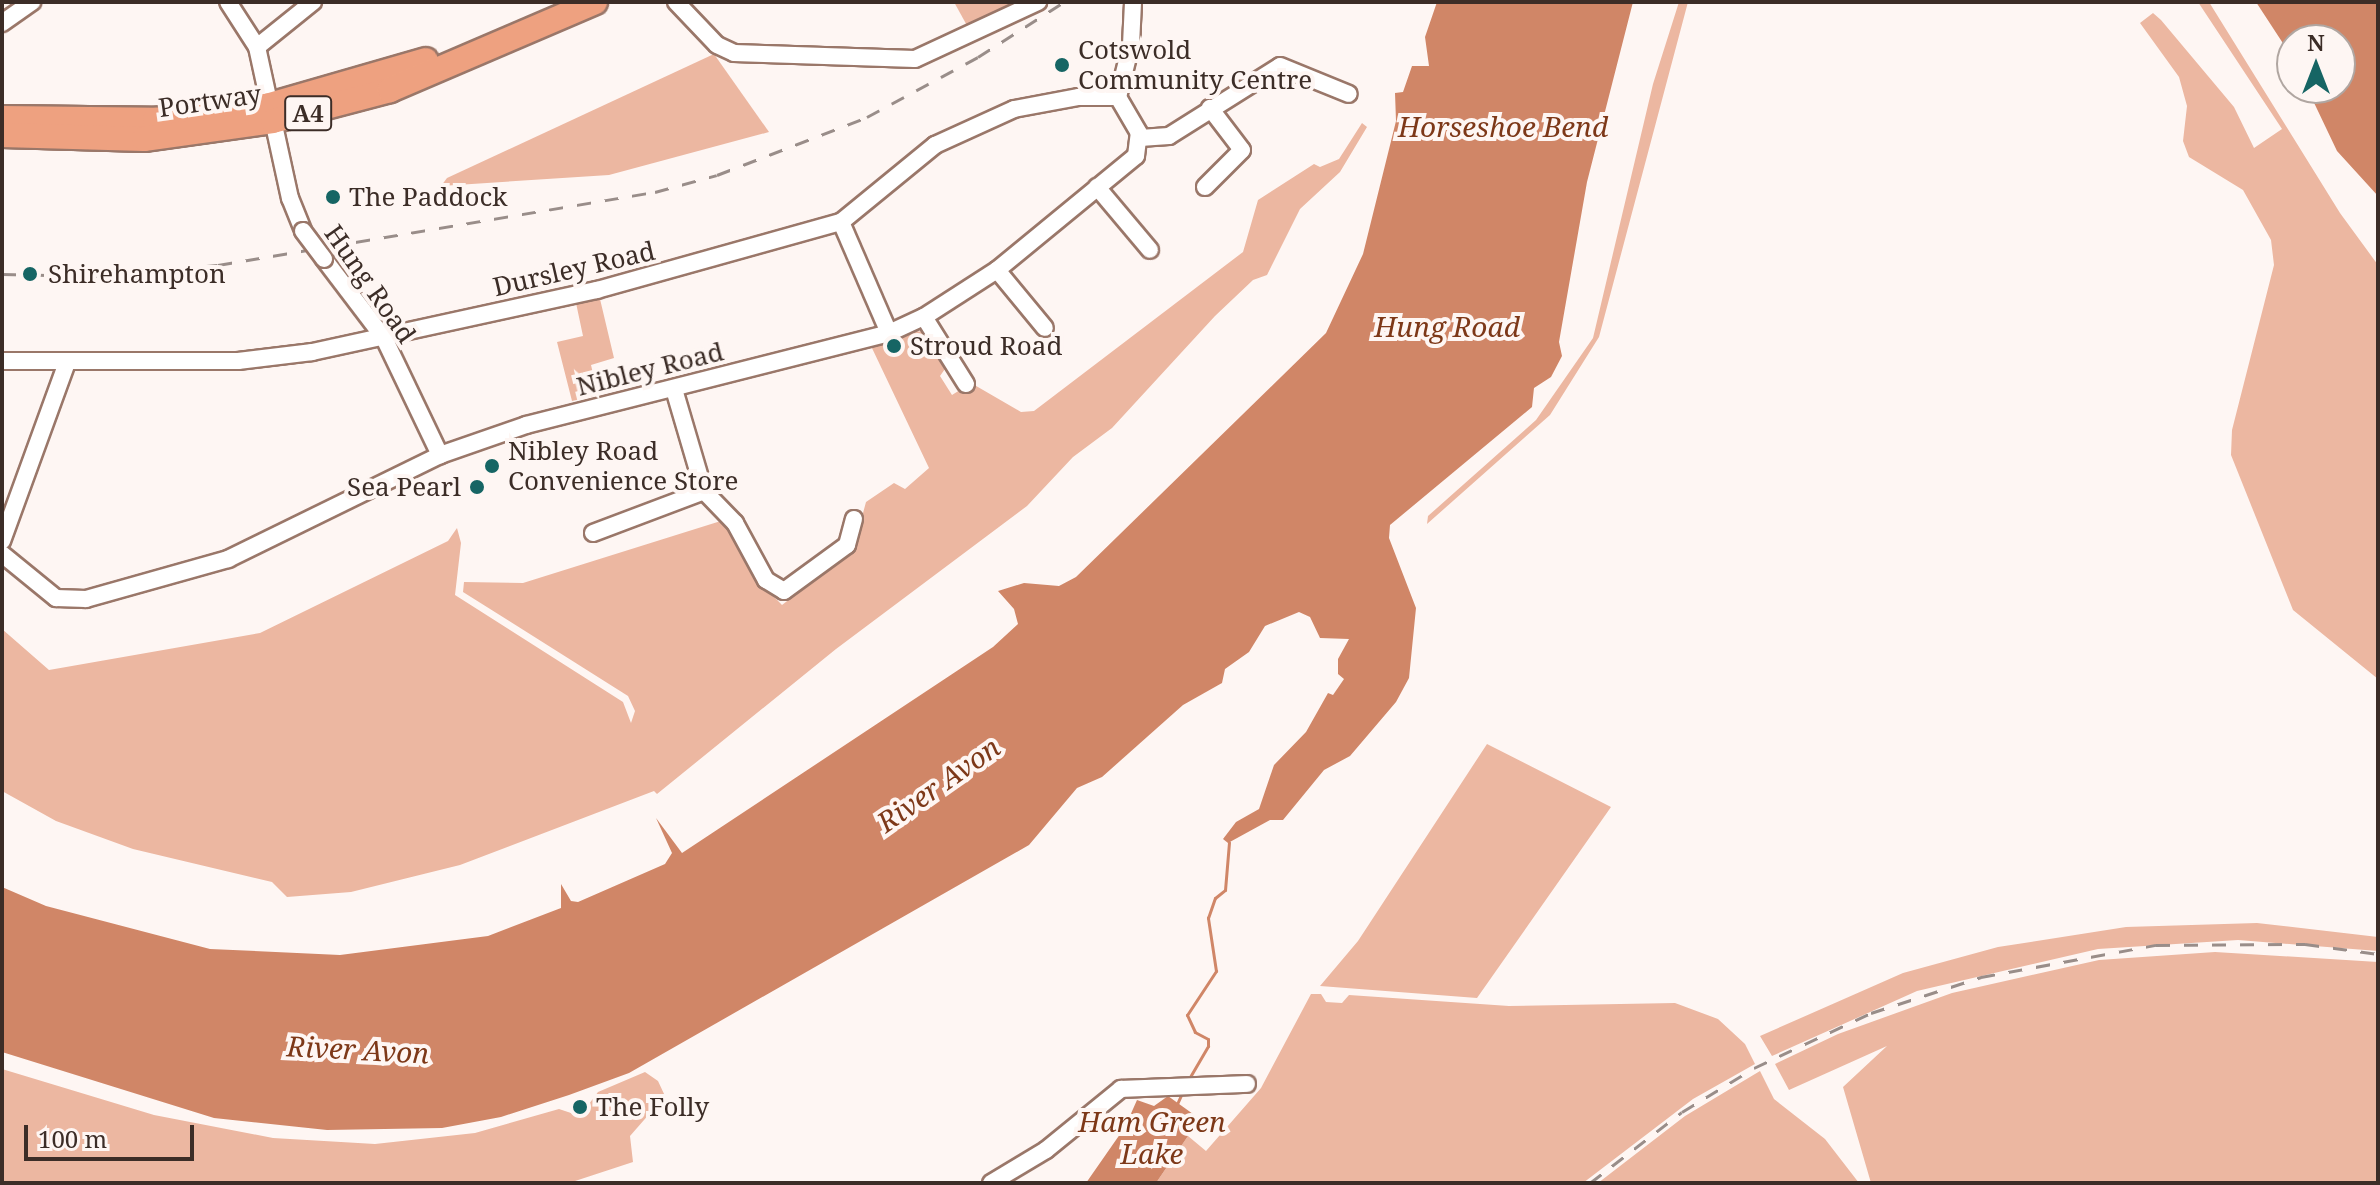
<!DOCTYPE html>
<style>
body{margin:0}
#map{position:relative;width:2380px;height:1185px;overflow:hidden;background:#fef6f3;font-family:"Noto Serif",serif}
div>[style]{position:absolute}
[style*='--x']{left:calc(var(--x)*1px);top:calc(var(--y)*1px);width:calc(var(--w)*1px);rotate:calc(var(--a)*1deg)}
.green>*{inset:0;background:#ecb7a1}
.water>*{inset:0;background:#d08667}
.stream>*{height:3px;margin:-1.5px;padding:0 1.5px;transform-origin:1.5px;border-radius:1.5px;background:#d08667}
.roads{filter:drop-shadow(2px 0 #9a7769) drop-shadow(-2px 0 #9a7769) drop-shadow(0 2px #9a7769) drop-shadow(0 -2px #9a7769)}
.minor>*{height:16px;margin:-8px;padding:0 8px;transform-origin:8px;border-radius:8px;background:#fff}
.highway>*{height:24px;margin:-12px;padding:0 12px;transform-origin:12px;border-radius:12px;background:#eea180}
.rail>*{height:3px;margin-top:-1.5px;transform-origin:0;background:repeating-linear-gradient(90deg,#998d89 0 14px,transparent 0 28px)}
.bridges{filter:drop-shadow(2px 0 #9a7769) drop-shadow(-2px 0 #9a7769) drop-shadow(0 2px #9a7769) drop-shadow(0 -2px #9a7769)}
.minor-bridge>*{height:16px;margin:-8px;padding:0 8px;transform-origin:8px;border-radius:8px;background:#fff}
.dots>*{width:22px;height:22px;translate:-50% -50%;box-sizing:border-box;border:4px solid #fef6f3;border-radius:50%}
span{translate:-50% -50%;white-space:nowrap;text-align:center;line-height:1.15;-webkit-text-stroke:8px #fef6f3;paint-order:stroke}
.shield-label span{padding:2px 6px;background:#fef6f3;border:2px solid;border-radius:6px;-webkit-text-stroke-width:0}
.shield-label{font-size:24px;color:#3c2d27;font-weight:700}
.poi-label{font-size:26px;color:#3c2d27}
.left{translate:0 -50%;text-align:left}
.right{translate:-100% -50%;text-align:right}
.street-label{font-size:26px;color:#3c2d27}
.water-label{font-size:28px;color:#7d3818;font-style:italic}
.frame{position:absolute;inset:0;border:4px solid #3c2d27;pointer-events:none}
.north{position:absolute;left:2276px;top:24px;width:80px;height:80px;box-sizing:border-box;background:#fef6f3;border:2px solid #b0a6a1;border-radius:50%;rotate:0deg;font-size:22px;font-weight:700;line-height:32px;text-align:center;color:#3c2d27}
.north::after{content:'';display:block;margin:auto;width:28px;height:36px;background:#166564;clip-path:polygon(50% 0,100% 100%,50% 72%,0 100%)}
.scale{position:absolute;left:24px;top:1125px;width:170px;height:36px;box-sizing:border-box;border:4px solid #3c2d27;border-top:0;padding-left:10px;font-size:24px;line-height:28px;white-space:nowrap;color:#3c2d27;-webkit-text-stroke:6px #fef6f3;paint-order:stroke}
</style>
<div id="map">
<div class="green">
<div style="clip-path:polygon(954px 2px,1025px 2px,970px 31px)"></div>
<div style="clip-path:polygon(1679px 2px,1688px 2px,1599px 337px,1550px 415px,1427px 524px,1428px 516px,1536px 420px,1593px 338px,1653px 84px)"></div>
<div style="clip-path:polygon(2198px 2px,2209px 2px,2340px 213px,2378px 265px,2378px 679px,2293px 610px,2231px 455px,2232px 430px,2274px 265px,2271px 240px,2243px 190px,2189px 157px,2183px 141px,2187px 106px,2179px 77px,2140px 23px,2153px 13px,2161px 20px,2234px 107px,2254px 148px,2282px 129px)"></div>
<div style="clip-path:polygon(714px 54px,769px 132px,609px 175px,441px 186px,447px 178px)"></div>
<div style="clip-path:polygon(1362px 123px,1367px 127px,1340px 172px,1300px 209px,1267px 275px,1253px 280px,1215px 316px,1112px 428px,1073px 457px,1027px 506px,836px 649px,657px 794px,654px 791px,460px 865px,351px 892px,287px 897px,272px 882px,133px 849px,56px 821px,2px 791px,2px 629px,49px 670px,260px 633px,448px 541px,457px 528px,461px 543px,455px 595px,623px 702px,631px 723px,635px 711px,628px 696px,463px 592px,464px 582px,523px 583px,724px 520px,757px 579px,782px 605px,853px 550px,866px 502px,894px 483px,905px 489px,929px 468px,871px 346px,912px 331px,929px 332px,947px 366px,940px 376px,952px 395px,971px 383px,1021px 412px,1034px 411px,1243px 252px,1258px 200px,1314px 164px,1320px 167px,1339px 159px)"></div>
<div style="clip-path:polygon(600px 299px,614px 358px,591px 365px,598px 395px,572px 401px,557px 342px,583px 336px,576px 303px)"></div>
<div style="clip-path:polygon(1487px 744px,1611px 807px,1477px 998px,1320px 986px,1358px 941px)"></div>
<div style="clip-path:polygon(2257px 923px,2378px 937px,2378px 951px,2238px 940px,2098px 949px,1917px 991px,1772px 1056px,1760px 1036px,1903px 973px,1998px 947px,2126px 927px)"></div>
<div style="clip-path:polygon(2215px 952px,2378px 962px,2378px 1183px,1871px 1183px,1843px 1087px,1887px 1046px,1789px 1090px,1775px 1064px,1838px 1034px,1952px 993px,2099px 960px)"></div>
<div style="clip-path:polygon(1311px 994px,1321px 994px,1326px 1002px,1342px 1003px,1349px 995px,1509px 1006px,1675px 1003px,1718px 1019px,1745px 1044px,1755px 1064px,1693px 1099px,1583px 1183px,1156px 1183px,1188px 1136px,1206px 1151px,1261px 1088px)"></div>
<div style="clip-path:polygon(2px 1069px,154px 1115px,273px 1138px,375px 1144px,475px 1133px,559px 1109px,580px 1116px,598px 1092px,645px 1072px,658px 1081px,665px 1096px,630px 1136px,633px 1162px,569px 1183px,2px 1183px)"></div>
<div style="clip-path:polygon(1760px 1071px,1774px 1099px,1825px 1139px,1859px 1183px,1598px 1183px,1685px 1116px)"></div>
</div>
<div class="water">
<div style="clip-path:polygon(1437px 2px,1633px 2px,1587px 182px,1559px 342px,1562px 356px,1551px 377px,1534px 388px,1532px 407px,1390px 525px,1389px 538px,1416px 608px,1409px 678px,1396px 702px,1350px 756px,1324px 770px,1283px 820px,1270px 820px,1228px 843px,1223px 839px,1236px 822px,1259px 809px,1274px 765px,1306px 732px,1328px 693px,1333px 695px,1344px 679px,1338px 674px,1338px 659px,1349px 639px,1320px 638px,1310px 617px,1299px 612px,1265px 626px,1249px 652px,1225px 669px,1222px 683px,1183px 705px,1102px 777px,1077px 788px,1029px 845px,629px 1073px,569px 1095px,501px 1117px,442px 1128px,327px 1130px,214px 1118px,2px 1052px,2px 887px,46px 906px,210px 949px,340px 955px,488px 936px,561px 908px,561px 884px,571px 901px,578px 902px,665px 864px,672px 853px,656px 818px,682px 853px,993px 647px,1018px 624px,1014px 609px,998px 591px,1024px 583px,1059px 586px,1076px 577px,1326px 333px,1363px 254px,1396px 121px,1395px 93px,1403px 92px,1412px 66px,1429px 66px,1425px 37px)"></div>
<div style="clip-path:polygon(2256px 2px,2378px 2px,2378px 196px,2337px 151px,2307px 88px,2340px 88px,2340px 40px,2292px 40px,2292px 57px)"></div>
<div style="clip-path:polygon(1168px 1096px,1193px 1114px,1188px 1136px,1156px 1183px,1086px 1183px,1125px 1127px,1137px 1100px,1154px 1106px)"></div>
</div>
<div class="stream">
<div style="--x:1187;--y:1082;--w:42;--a:-59.7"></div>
<div style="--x:1208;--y:1046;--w:7;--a:-90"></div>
<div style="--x:1208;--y:1039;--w:15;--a:-152"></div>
<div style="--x:1195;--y:1032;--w:19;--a:-115"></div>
<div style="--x:1187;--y:1015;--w:53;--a:-56.6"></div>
<div style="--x:1216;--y:971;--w:54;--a:-98.6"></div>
<div style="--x:1208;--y:918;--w:21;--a:-71"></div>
<div style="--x:1215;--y:898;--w:13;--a:-39"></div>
<div style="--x:1225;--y:890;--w:48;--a:-85.2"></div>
<div style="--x:1177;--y:1104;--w:12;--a:-66"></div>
</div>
<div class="roads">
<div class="minor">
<div style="--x:228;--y:2;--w:54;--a:57.2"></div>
<div style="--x:257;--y:47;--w:155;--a:77.7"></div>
<div style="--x:290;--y:198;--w:35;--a:68"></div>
<div style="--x:676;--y:2;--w:59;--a:46.4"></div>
<div style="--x:717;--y:45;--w:19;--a:25"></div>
<div style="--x:734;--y:53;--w:181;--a:1.9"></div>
<div style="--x:915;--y:59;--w:136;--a:-24.9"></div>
<div style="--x:2;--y:23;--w:37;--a:-35"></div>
<div style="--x:257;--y:47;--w:72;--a:-38.8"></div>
<div style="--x:1140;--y:138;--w:29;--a:-4"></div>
<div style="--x:1169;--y:136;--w:131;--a:-32.2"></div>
<div style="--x:1280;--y:66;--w:74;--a:22.1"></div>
<div style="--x:1097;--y:187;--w:82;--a:49.9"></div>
<div style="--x:1205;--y:187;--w:52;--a:-45"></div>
<div style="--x:1242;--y:150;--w:53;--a:-127.3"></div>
<div style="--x:841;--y:222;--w:121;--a:66.6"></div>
<div style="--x:324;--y:259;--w:99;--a:52.8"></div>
<div style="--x:384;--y:338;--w:130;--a:64.4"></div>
<div style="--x:997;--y:270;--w:75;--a:50.4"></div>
<div style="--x:924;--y:317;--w:79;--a:57.9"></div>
<div style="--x:2;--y:361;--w:236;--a:0"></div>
<div style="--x:238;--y:361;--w:75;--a:-6.9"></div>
<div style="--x:312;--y:352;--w:292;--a:-12.3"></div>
<div style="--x:597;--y:290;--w:253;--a:-15.6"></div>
<div style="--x:841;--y:222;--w:122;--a:-39.3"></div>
<div style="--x:935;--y:145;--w:87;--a:-24.5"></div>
<div style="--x:1014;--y:109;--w:66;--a:-10.5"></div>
<div style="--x:1079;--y:97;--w:39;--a:0"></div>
<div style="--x:704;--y:491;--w:45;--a:45.9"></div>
<div style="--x:735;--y:523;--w:65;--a:61.5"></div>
<div style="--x:766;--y:580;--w:21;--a:31"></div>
<div style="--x:784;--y:591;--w:78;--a:-36.1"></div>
<div style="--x:847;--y:545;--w:27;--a:-75"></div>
<div style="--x:593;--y:533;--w:119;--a:-20.7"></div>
<div style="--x:704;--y:491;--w:106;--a:-106.4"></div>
<div style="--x:2;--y:541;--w:190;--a:-70"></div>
<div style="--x:2;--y:554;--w:70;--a:39.2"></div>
<div style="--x:56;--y:598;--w:30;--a:2"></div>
<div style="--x:86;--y:599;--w:148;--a:-15.7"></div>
<div style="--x:228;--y:559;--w:236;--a:-26.1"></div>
<div style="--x:440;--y:455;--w:91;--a:-19.2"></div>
<div style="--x:526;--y:425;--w:374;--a:-14.2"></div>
<div style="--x:889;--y:333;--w:38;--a:-25"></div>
<div style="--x:924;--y:317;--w:87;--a:-32.8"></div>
<div style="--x:997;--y:270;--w:180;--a:-39.4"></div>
<div style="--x:1136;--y:156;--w:23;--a:-83"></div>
<div style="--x:1139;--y:133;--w:42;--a:-120.3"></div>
<div style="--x:1118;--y:97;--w:54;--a:-76"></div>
<div style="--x:1131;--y:45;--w:43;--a:-87.3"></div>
<div style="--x:991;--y:1183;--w:64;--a:-31"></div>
<div style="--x:1046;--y:1150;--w:97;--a:-39.1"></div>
<div style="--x:1121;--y:1089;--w:126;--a:-2.3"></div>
</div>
<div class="highway">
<div style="--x:2;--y:118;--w:153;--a:0.7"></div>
<div style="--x:155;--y:120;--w:116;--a:-7.4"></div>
<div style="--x:270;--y:105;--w:162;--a:-16.1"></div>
<div style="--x:2;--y:135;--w:142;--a:1.6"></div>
<div style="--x:144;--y:139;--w:130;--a:-7.9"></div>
<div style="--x:273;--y:121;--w:121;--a:-14.8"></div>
<div style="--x:390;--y:90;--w:223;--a:-23.2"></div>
</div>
</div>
<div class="rail">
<div style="--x:2;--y:274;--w:93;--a:1.2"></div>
<div style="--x:95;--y:276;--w:123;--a:-5.1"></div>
<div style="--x:218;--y:265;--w:443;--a:-9.5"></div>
<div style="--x:655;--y:192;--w:64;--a:-15.3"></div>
<div style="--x:717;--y:175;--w:161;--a:-21.1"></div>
<div style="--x:867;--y:117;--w:126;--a:-28.4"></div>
<div style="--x:978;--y:57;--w:102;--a:-32.6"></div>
<div style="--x:1590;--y:1183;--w:116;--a:-37.7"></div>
<div style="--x:1682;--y:1112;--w:84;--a:-31.4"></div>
<div style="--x:1754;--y:1068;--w:129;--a:-25.2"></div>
<div style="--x:1871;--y:1013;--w:116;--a:-18.1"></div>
<div style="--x:1981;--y:977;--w:178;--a:-10.4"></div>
<div style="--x:2156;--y:945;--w:149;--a:-0.4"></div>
<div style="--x:2305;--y:944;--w:74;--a:7.8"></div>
</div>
<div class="bridges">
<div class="minor-bridge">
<div style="--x:303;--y:231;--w:35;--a:53"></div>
</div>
</div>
<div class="dots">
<div style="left:1062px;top:65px;background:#166564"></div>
<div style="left:333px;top:197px;background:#166564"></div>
<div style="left:30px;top:274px;background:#166564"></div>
<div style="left:894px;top:346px;background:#166564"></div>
<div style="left:492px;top:466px;background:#166564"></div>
<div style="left:477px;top:487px;background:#166564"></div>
<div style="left:580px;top:1107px;background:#166564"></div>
</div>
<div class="shield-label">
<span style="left:308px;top:113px">A4</span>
</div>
<div class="poi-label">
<span class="left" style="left:1078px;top:65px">Cotswold<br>Community Centre</span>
<span class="left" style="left:349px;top:197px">The Paddock</span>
<span class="left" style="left:48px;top:274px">Shirehampton</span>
<span class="left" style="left:910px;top:346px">Stroud Road</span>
<span class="left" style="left:508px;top:466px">Nibley Road<br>Convenience Store</span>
<span class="right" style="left:461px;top:487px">Sea Pearl</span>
<span class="left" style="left:596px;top:1107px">The Folly</span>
</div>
<div class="street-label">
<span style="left:210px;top:101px;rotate:-8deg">Portway</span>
<span style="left:574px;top:269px;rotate:-13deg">Dursley Road</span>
<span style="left:370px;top:284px;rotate:55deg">Hung Road</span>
<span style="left:650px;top:369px;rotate:-14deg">Nibley Road</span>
</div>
<div class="water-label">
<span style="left:1503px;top:126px">Horseshoe Bend</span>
<span style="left:1447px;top:326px">Hung Road</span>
<span style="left:938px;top:784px;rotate:-35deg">River Avon</span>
<span style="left:358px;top:1049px;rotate:3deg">River Avon</span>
<span style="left:1152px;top:1137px">Ham Green<br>Lake</span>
</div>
<div class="frame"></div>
<div class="north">N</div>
<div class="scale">100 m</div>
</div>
